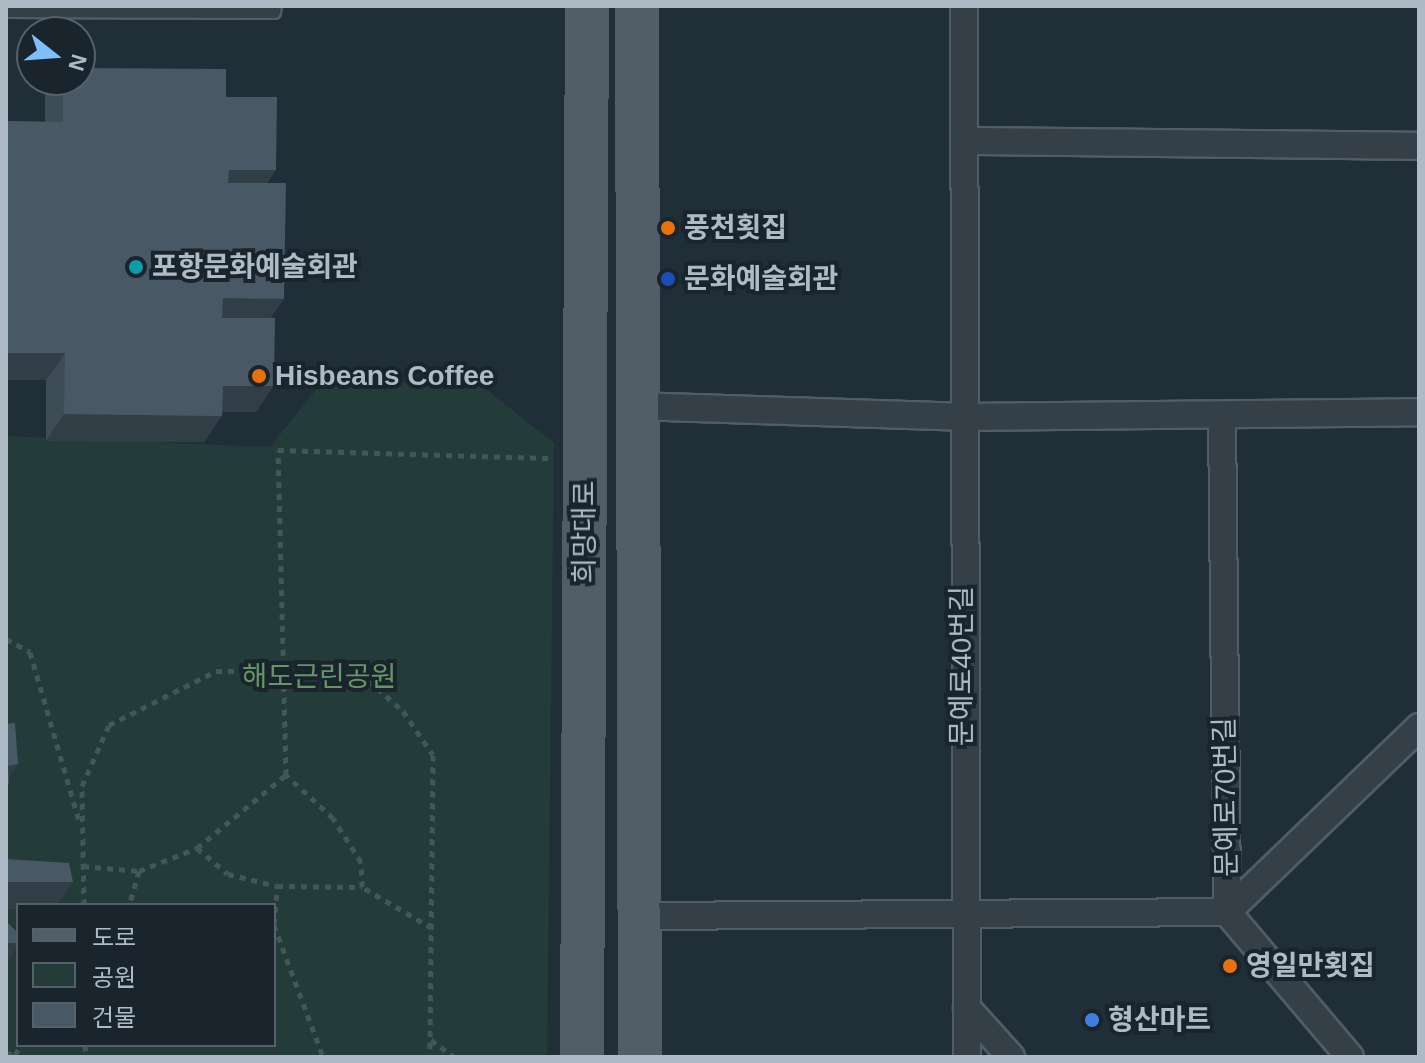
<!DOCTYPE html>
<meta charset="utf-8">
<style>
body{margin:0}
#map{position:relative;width:1425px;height:1063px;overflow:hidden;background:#202e38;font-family:Helvetica,"Noto Sans KR",sans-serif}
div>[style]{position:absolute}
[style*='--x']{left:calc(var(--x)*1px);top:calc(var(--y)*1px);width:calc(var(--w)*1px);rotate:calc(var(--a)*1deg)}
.green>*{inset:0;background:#233b39}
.path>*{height:5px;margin-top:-2.5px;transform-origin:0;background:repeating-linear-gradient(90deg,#425756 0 6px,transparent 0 12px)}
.roads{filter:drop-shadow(2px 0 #515d66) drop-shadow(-2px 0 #515d66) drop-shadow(0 2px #515d66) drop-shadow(0 -2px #515d66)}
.lane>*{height:12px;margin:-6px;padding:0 6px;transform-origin:6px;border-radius:6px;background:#343f48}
.street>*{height:26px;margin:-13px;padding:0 13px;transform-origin:13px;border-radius:13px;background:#343f48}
.primary>*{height:40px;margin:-20px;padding:0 20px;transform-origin:20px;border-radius:20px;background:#515e68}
.wall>*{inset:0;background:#3e4c56}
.shaded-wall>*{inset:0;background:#323e46}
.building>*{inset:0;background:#485864}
.dots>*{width:22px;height:22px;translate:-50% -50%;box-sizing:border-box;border:4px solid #19242c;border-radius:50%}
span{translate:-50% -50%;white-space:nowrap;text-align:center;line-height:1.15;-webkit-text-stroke:8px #19242c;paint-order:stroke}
.poi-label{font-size:28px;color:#aebac5;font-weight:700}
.left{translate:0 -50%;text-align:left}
.street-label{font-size:28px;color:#aebac5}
.park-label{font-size:28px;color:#659569}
.frame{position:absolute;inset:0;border:8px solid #aebac5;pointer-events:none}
.legend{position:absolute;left:16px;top:903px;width:260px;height:144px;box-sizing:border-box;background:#19242c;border:2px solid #556069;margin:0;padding:10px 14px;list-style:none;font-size:24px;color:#aebac5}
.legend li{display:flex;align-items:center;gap:16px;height:40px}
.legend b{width:40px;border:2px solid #556069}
.north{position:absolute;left:16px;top:16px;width:80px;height:80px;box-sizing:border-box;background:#19242c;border:2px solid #556069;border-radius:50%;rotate:107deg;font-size:22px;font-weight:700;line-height:32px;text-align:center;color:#aebac5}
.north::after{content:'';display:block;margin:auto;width:28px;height:36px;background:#80c0f8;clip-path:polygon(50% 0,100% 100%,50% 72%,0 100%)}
</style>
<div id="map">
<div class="green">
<div style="clip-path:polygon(evenodd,473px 379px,554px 443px,547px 1057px,6px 1057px,6px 436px,270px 447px,319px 386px,473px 379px,18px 905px,274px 905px,274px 1045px,18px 1045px,18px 905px)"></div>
</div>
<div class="path">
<div style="--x:6;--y:639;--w:27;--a:28"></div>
<div style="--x:30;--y:652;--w:179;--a:73.8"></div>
<div style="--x:197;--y:848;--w:115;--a:-39.4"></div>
<div style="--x:83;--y:866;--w:56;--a:5.1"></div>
<div style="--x:139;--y:871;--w:35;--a:106"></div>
<div style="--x:139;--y:871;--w:62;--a:-21.6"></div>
<div style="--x:197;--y:848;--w:40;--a:40"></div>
<div style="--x:228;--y:874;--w:50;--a:13.8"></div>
<div style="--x:277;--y:886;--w:85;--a:0.7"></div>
<div style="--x:84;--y:905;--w:119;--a:-91"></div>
<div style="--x:82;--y:786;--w:67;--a:-66.1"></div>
<div style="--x:109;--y:725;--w:120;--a:-26.8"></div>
<div style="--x:216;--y:671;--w:109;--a:-0.5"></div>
<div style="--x:325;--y:670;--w:44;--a:13.1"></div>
<div style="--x:368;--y:680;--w:47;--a:41.5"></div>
<div style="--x:403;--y:711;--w:53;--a:55.7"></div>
<div style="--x:433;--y:755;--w:302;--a:90.6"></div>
<div style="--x:274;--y:924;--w:38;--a:-85"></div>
<div style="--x:274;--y:925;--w:141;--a:69.6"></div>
<div style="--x:432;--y:928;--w:81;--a:-149.6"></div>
<div style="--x:362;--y:887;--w:25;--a:-92"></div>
<div style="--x:361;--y:862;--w:52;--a:-122.5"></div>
<div style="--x:333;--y:818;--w:64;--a:-137.5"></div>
<div style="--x:286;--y:775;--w:325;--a:-91.4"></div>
<div style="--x:278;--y:450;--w:276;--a:1.7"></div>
<div style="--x:431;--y:1040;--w:29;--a:36"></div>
<div style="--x:85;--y:1045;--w:12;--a:85"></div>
<div style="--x:6;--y:1053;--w:9;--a:13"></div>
<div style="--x:15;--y:1055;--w:12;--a:-59"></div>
</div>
<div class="roads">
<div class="lane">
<div style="--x:6;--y:11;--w:268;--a:0.2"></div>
<div style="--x:274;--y:12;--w:6;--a:-81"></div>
</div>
<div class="street">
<div style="--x:964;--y:6;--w:1051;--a:89.84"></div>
<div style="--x:966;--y:141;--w:453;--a:0.6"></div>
<div style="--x:635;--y:406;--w:326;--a:1.9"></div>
<div style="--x:961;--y:417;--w:458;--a:-0.6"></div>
<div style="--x:1222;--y:416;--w:496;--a:89.4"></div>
<div style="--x:1227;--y:912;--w:267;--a:-43.9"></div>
<div style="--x:1227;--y:912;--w:190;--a:49.7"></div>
<div style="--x:644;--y:916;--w:583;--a:-0.39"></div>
<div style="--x:967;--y:1008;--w:66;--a:48.1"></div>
</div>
<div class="primary">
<div style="--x:637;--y:6;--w:1051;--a:89.84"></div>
<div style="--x:582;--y:1057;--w:1051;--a:-89.73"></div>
</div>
</div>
<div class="wall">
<div style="clip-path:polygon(55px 80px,80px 80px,226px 97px,267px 183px,271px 318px,256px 412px,223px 412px,204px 442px,46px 441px,46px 380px,6px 380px,6px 121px,45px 122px,45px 94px)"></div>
</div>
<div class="shaded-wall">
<div style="clip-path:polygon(229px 170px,276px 170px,258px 197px,210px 196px)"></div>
<div style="clip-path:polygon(223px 298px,284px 299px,266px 325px,204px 325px)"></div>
<div style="clip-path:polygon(6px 353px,65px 353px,46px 380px,6px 380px)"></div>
<div style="clip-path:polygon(223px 386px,274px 386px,256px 412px,204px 412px)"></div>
<div style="clip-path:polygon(64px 414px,222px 416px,204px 442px,46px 441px)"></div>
<div style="clip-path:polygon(18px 764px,6px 782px,8px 766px)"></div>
<div style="clip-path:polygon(6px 882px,73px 882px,57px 905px,18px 905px,18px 909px,6px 909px)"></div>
<div style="clip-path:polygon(6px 943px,18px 943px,18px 946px,6px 963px)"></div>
</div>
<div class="building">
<div style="clip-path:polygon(80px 68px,226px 69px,226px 97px,277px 97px,276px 170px,229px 170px,228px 183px,286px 183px,284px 299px,223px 298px,222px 318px,275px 318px,274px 386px,223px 386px,222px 416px,64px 414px,65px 353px,6px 353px,6px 121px,63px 122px,63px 80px,80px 80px)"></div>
<div style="clip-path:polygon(15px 723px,18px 764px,8px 766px,9px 783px,6px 788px,6px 724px)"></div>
<div style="clip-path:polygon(6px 859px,69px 863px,73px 882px,6px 882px)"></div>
<div style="clip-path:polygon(6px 921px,18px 933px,18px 943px,6px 943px)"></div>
</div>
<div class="dots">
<div style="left:668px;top:228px;background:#e8710a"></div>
<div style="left:136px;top:267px;background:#0f9aa8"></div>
<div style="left:668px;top:279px;background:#1a4fb4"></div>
<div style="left:259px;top:376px;background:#e8710a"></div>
<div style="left:1230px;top:966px;background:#e8710a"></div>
<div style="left:1092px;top:1020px;background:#3f7fe0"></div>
</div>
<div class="poi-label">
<span class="left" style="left:684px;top:228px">풍천횟집</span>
<span class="left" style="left:152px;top:267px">포항문화예술회관</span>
<span class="left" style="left:684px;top:279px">문화예술회관</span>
<span class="left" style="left:275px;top:376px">Hisbeans Coffee</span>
<span class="left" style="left:1246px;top:966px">영일만횟집</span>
<span class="left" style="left:1108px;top:1020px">형산마트</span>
</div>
<div class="street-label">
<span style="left:585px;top:532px;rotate:-90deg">희망대로</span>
<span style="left:962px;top:666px;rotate:-90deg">문예로40번길</span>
<span style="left:1226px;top:797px;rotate:-91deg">문예로70번길</span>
</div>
<div class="park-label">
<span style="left:319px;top:677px">해도근린공원</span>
</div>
<div class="frame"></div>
<ul class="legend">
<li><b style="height:10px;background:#515e68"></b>도로</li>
<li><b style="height:22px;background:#233b39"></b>공원</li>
<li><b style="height:22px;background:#485864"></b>건물</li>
</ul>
<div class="north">N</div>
</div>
